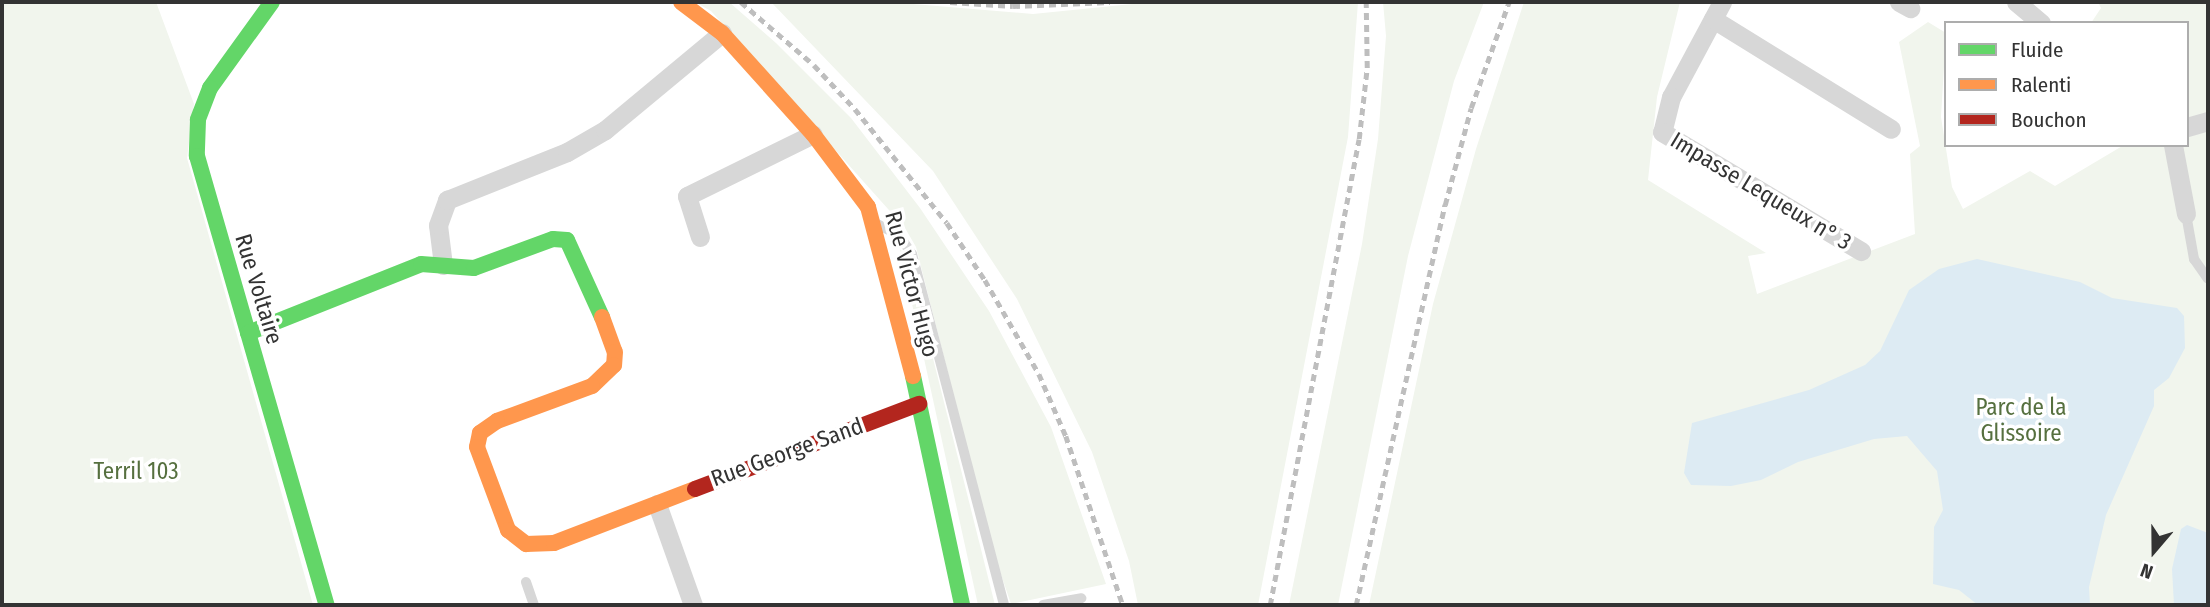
<!DOCTYPE html>
<meta charset="utf-8">
<style>
body{margin:0}
#map{position:relative;width:2210px;height:607px;overflow:hidden;background:#fff;font-family:"Fira Sans Condensed",sans-serif}
div>[style]{position:absolute}
[style*='--x']{left:calc(var(--x)*1px);top:calc(var(--y)*1px);width:calc(var(--w)*1px);rotate:calc(var(--a)*1deg)}
.green>*{inset:0;background:#f1f5ed}
.water>*{inset:0;background:#ddebf3}
.lane>*{height:10px;margin:-5px;padding:0 5px;transform-origin:5px;border-radius:5px;background:#d7d7d7}
.street>*{height:19px;margin:-9.5px;padding:0 9.5px;transform-origin:9.5px;border-radius:9.5px;background:#d7d7d7}
.fast>*{height:16px;margin:-8px;padding:0 8px;transform-origin:8px;border-radius:8px;background:#63d668}
.slow>*{height:16px;margin:-8px;padding:0 8px;transform-origin:8px;border-radius:8px;background:#ff974d}
.jam>*{height:16px;margin:-8px;padding:0 8px;transform-origin:8px;border-radius:8px;background:#b3261e}
.rail>*{height:4.5px;margin-top:-2.25px;transform-origin:0;background:repeating-linear-gradient(90deg,#bebebe 0 7px,transparent 0 12px)}
span{translate:-50% -50%;white-space:nowrap;text-align:center;line-height:1.15;-webkit-text-stroke:7px #fff;paint-order:stroke}
.street-label{font-size:23px;color:#333}
.park-label{font-size:23px;color:#56703f}
.frame{position:absolute;inset:0;border:4px solid #333;pointer-events:none}
.legend{position:absolute;left:1944px;top:21px;width:245px;height:126px;box-sizing:border-box;background:#fff;border:2px solid #adadad;margin:0;padding:9px 12px;list-style:none;font-size:21px;color:#333}
.legend li{display:flex;align-items:center;gap:14px;height:35px}
.legend b{width:35px;border:2px solid #adadad}
.north{position:absolute;left:2119px;top:516px;width:70px;height:70px;-webkit-text-stroke:5px #fff;paint-order:stroke;rotate:200deg;font-size:19px;font-weight:700;line-height:28px;text-align:center;color:#333}
.north::after{content:'';display:block;margin:auto;width:24px;height:32px;background:#333;clip-path:polygon(50% 0,100% 100%,50% 72%,0 100%)}
</style>
<div id="map">
<div class="green">
<div style="clip-path:polygon(2px 2px,156px 2px,194px 104px,187px 158px,313px 605px,2px 605px)"></div>
<div style="clip-path:polygon(695px 2px,729px 2px,776px 43px,851px 118px,920px 208px,989px 311px,1051px 427px,1106px 584px,1011px 604px,994px 554px,916px 247px,905px 228px,711px 11px)"></div>
<div style="clip-path:polygon(771px 2px,889px 2px,1033px 14px,1152px 2px,1358px 2px,1348px 137px,1258px 605px,1138px 605px,1129px 561px,1092px 452px,1017px 299px,933px 171px)"></div>
<div style="clip-path:polygon(1383px 2px,1484px 2px,1454px 81px,1408px 256px,1338px 605px,1289px 605px,1362px 244px,1378px 139px,1386px 36px)"></div>
<div style="clip-path:polygon(1524px 2px,1680px 2px,1657px 97px,1648px 180px,1766px 253px,1748px 256px,1757px 294px,1915px 234px,1910px 154px,1920px 146px,1899px 42px,1928px 22px,1946px 33px,1941px 117px,1952px 187px,1963px 209px,2030px 171px,2055px 186px,2124px 145px,2187px 145px,2187px 23px,2091px 23px,2101px 8px,2098px 2px,2208px 2px,2208px 605px,1369px 605px,1433px 304px,1476px 149px)"></div>
<div style="clip-path:polygon(900px 249px,908px 259px,995px 605px,978px 605px)"></div>
</div>
<div class="water">
<div style="clip-path:polygon(1977px 259px,2080px 282px,2112px 298px,2177px 308px,2184px 316px,2185px 348px,2169px 378px,2154px 390px,2154px 406px,2106px 515px,2089px 587px,2090px 605px,1978px 605px,1959px 590px,1933px 584px,1934px 527px,1943px 510px,1937px 471px,1907px 436px,1874px 439px,1798px 462px,1761px 480px,1731px 486px,1691px 485px,1684px 473px,1692px 423px,1809px 390px,1865px 365px,1880px 351px,1909px 290px,1939px 269px)"></div>
<div style="clip-path:polygon(2187px 525px,2208px 533px,2208px 605px,2174px 605px,2172px 569px,2181px 529px)"></div>
</div>
<div class="lane">
<div style="--x:2186;--y:214;--w:46;--a:79.9"></div>
<div style="--x:2194;--y:259;--w:24;--a:55"></div>
<div style="--x:877;--y:224;--w:25;--a:27"></div>
<div style="--x:899;--y:235;--w:23;--a:56"></div>
<div style="--x:912;--y:254;--w:363;--a:75.3"></div>
<div style="--x:526;--y:582;--w:24;--a:71"></div>
<div style="--x:1043;--y:605;--w:39;--a:-10"></div>
</div>
<div class="street">
<div style="--x:1722;--y:2;--w:108;--a:118.2"></div>
<div style="--x:1671;--y:97;--w:36;--a:104"></div>
<div style="--x:1662;--y:132;--w:232;--a:30.9"></div>
<div style="--x:1899;--y:2;--w:13;--a:29"></div>
<div style="--x:2016;--y:2;--w:33;--a:40"></div>
<div style="--x:1713;--y:19;--w:209;--a:31.7"></div>
<div style="--x:2187;--y:127;--w:22;--a:-16"></div>
<div style="--x:2173;--y:145;--w:70;--a:79.3"></div>
<div style="--x:700;--y:237;--w:43;--a:-107.6"></div>
<div style="--x:687;--y:196;--w:140;--a:-26.2"></div>
<div style="--x:443;--y:265;--w:40;--a:-97.1"></div>
<div style="--x:438;--y:225;--w:27;--a:-70"></div>
<div style="--x:447;--y:200;--w:129;--a:-21.8"></div>
<div style="--x:567;--y:152;--w:44;--a:-30.1"></div>
<div style="--x:605;--y:130;--w:152;--a:-39.7"></div>
<div style="--x:657;--y:504;--w:107;--a:70.4"></div>
</div>
<div class="fast">
<div style="--x:272;--y:2;--w:106;--a:125.8"></div>
<div style="--x:210;--y:88;--w:34;--a:111"></div>
<div style="--x:198;--y:120;--w:36;--a:92"></div>
<div style="--x:197;--y:156;--w:467;--a:73.9"></div>
<div style="--x:248;--y:333;--w:186;--a:-21.7"></div>
<div style="--x:421;--y:264;--w:53;--a:4.3"></div>
<div style="--x:474;--y:268;--w:84;--a:-20.2"></div>
<div style="--x:553;--y:239;--w:14;--a:4"></div>
<div style="--x:567;--y:240;--w:85;--a:65.6"></div>
<div style="--x:913;--y:376;--w:234;--a:77.9"></div>
</div>
<div class="slow">
<div style="--x:681;--y:2;--w:51;--a:37.1"></div>
<div style="--x:722;--y:33;--w:136;--a:48"></div>
<div style="--x:813;--y:134;--w:91;--a:53"></div>
<div style="--x:868;--y:207;--w:175;--a:75.1"></div>
<div style="--x:602;--y:317;--w:37;--a:70"></div>
<div style="--x:615;--y:352;--w:13;--a:94"></div>
<div style="--x:614;--y:365;--w:30;--a:136"></div>
<div style="--x:592;--y:386;--w:101;--a:159.8"></div>
<div style="--x:497;--y:421;--w:21;--a:145"></div>
<div style="--x:480;--y:433;--w:14;--a:102"></div>
<div style="--x:477;--y:447;--w:89;--a:69.5"></div>
<div style="--x:508;--y:530;--w:23;--a:38"></div>
<div style="--x:526;--y:544;--w:28;--a:-2"></div>
<div style="--x:554;--y:543;--w:151;--a:-21"></div>
</div>
<div class="jam">
<div style="--x:695;--y:489;--w:240;--a:-20.8"></div>
</div>
<div class="rail">
<div style="--x:741;--y:2;--w:96;--a:40.8"></div>
<div style="--x:814;--y:65;--w:60;--a:47"></div>
<div style="--x:855;--y:109;--w:146;--a:51.1"></div>
<div style="--x:947;--y:223;--w:69;--a:56.3"></div>
<div style="--x:985;--y:280;--w:108;--a:60.1"></div>
<div style="--x:1039;--y:374;--w:68;--a:66.5"></div>
<div style="--x:1066;--y:436;--w:178;--a:71.4"></div>
<div style="--x:950;--y:2;--w:63;--a:3.6"></div>
<div style="--x:1013;--y:6;--w:97;--a:-2.4"></div>
<div style="--x:1270;--y:605;--w:474;--a:-79.2"></div>
<div style="--x:1359;--y:139;--w:71;--a:-83.6"></div>
<div style="--x:1367;--y:68;--w:66;--a:-90.9"></div>
<div style="--x:1356;--y:605;--w:410;--a:-77.5"></div>
<div style="--x:1445;--y:205;--w:100;--a:-75"></div>
<div style="--x:1471;--y:108;--w:113;--a:-70.3"></div>
</div>
<div class="street-label">
<span style="left:1761px;top:191px;rotate:31deg">Impasse Lequeux n° 3</span>
<span style="left:912px;top:284px;rotate:75deg">Rue Victor Hugo</span>
<span style="left:259px;top:289px;rotate:73deg">Rue Voltaire</span>
<span style="left:787px;top:452px;rotate:-20deg">Rue George Sand</span>
</div>
<div class="park-label">
<span style="left:2021px;top:420px">Parc de la<br>Glissoire</span>
<span style="left:136px;top:471px">Terril 103</span>
</div>
<div class="frame"></div>
<ul class="legend">
<li><b style="height:9px;background:#63d668"></b>Fluide</li>
<li><b style="height:9px;background:#ff974d"></b>Ralenti</li>
<li><b style="height:9px;background:#b3261e"></b>Bouchon</li>
</ul>
<div class="north">N</div>
</div>
